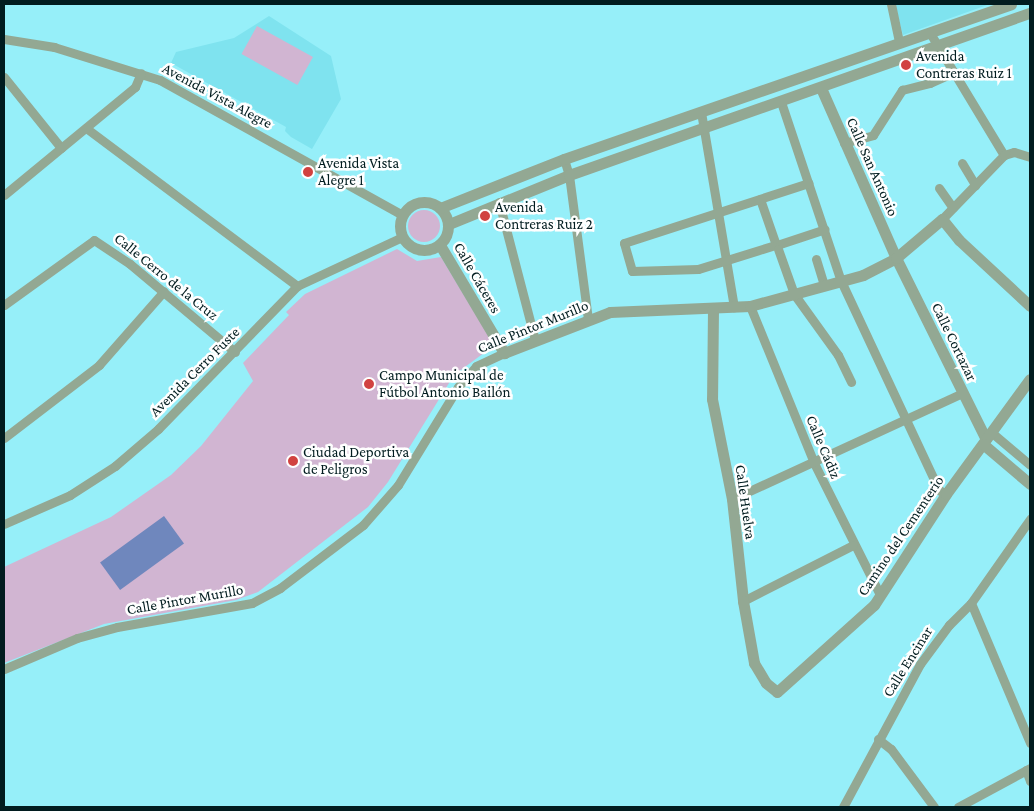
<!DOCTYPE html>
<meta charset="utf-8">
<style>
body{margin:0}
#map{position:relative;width:1034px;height:811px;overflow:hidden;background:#96eff9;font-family:"Crimson Pro",serif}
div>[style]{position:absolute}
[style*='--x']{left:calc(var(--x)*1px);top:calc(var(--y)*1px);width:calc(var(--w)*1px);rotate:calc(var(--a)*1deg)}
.built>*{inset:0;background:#7fe3ef}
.green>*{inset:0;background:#d1b5d2;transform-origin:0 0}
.round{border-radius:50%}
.water>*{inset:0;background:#6f87bd;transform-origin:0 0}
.minor>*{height:9px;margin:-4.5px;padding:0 4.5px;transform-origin:4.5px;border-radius:4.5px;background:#93a893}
.tertiary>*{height:11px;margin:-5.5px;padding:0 5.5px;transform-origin:5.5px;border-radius:5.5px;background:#93a893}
.tertiary>.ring{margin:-5.5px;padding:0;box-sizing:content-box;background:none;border:11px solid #93a893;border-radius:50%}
.dots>*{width:14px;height:14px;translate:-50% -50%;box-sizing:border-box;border:2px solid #fff;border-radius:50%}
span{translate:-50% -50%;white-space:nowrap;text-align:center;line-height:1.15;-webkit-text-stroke:5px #fff;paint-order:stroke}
.poi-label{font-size:15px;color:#011c1f}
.left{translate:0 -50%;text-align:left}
.street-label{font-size:15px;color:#011c1f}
.frame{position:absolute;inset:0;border:5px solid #011c1f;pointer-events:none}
</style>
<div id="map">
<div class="built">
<div style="clip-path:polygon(895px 4px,990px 4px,903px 35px)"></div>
<div style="clip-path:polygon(269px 16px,331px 56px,341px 99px,312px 149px,291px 137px,285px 131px,286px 127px,171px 63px,176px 52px,234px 38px)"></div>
</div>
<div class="green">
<div style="left:257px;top:26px;width:64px;height:32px;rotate:29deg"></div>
<div class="round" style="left:408px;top:210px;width:32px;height:32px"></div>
<div style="clip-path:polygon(397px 249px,417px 261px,441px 257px,491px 340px,488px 350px,454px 375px,388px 482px,368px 507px,258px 592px,236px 600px,104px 624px,4px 663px,4px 567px,111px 517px,171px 475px,201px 446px,253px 381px,243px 363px,289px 315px,286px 312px,305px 294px)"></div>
</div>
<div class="water">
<div style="left:164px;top:516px;width:34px;height:79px;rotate:54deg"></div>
</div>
<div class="minor">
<div style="--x:891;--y:4;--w:40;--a:78"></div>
<div style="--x:930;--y:33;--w:143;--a:58.8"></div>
<div style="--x:4;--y:39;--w:51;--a:9.1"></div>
<div style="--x:54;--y:47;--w:111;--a:17.3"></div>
<div style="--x:160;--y:80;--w:278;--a:29.1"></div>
<div style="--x:4;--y:77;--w:91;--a:51.2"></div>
<div style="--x:781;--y:102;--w:189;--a:71.5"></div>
<div style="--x:841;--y:281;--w:231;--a:64.9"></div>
<div style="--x:939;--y:490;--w:8;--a:30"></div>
<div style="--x:701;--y:112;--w:198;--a:80.4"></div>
<div style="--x:86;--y:128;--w:264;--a:36.8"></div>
<div style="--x:844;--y:143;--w:30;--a:-15"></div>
<div style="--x:873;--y:135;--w:54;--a:-57.2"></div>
<div style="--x:902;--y:90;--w:29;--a:-14"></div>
<div style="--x:930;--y:83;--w:24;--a:-24"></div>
<div style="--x:564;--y:159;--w:17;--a:73"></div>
<div style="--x:569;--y:175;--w:145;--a:82.5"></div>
<div style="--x:962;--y:163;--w:26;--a:59"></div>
<div style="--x:939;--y:188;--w:24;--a:55"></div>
<div style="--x:4;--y:195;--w:170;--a:-39.5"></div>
<div style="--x:135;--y:87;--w:15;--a:-67"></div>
<div style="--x:760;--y:199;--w:46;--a:70.8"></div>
<div style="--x:499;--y:202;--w:143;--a:75.4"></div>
<div style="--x:942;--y:219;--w:89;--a:-45.9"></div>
<div style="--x:1004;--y:155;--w:10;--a:-17"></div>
<div style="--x:1014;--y:152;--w:17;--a:17"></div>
<div style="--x:780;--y:244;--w:47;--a:-18.4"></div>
<div style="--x:772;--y:246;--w:77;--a:162.7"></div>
<div style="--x:698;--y:269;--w:66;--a:178.3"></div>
<div style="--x:632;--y:271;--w:29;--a:-106"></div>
<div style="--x:624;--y:243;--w:194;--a:-18"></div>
<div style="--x:778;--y:249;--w:48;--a:70.4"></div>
<div style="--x:794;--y:294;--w:75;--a:54.2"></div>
<div style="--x:838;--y:355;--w:30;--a:64"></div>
<div style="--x:816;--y:259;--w:28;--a:73"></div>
<div style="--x:4;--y:305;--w:111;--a:-35.8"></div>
<div style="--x:94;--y:240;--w:43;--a:33.7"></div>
<div style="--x:130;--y:264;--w:137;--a:40"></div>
<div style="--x:750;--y:306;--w:170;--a:67.8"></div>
<div style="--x:814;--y:463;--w:148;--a:63.4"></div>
<div style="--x:991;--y:432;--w:51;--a:40.2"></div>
<div style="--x:4;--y:438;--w:120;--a:-37.5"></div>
<div style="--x:99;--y:365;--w:98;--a:-48.7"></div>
<div style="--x:732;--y:499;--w:253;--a:-24.7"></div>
<div style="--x:4;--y:524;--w:72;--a:-23.7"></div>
<div style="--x:70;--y:495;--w:54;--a:-32.8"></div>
<div style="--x:115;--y:466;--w:57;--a:-40.7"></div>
<div style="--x:158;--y:429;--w:199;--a:-45.8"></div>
<div style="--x:297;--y:286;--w:116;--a:-25"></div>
<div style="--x:743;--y:601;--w:123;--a:-27"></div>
<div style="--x:971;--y:603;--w:152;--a:67.1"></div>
<div style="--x:4;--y:669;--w:79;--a:-23"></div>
<div style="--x:77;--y:638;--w:41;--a:-15.4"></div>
<div style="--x:117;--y:627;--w:137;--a:-10.1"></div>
<div style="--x:252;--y:603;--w:32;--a:-28"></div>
<div style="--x:280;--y:588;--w:104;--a:-37.2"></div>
<div style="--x:363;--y:525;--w:53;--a:-48.8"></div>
<div style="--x:398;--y:485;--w:115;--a:-58.5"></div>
<div style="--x:458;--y:387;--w:28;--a:-49"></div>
<div style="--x:476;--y:366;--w:31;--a:-25"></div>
<div style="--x:878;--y:739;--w:16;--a:38"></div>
<div style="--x:891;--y:749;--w:72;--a:53.4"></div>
<div style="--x:1026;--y:770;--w:12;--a:70"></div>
<div style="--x:843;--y:807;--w:162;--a:-61.7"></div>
<div style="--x:920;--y:664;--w:49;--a:-53.4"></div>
<div style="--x:949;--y:625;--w:31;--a:-45"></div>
<div style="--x:971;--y:603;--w:103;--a:-54.9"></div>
<div style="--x:958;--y:807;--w:82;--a:-28.4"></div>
</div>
<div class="tertiary">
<div style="--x:821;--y:88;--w:186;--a:66.2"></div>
<div style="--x:896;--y:258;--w:202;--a:63.6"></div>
<div class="ring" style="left:400px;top:202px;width:37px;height:37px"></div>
<div style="--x:440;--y:208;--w:133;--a:-21.6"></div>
<div style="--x:564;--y:159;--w:473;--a:-19.1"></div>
<div style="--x:449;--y:224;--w:130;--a:-22.2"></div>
<div style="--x:569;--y:175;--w:489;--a:-19.4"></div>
<div style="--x:440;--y:245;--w:126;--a:59.3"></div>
<div style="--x:504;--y:353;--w:114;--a:-21.1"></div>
<div style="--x:610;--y:312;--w:140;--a:-2.5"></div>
<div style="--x:750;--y:306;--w:117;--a:-15.3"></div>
<div style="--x:863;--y:275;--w:37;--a:-27"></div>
<div style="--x:896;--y:258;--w:60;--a:-40.3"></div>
<div style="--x:942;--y:219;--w:27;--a:51"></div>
<div style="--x:959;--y:240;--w:97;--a:42.9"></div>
<div style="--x:713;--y:309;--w:90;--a:90.6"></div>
<div style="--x:712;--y:399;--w:102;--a:78.7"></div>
<div style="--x:732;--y:499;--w:103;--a:83.8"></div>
<div style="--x:743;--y:601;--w:63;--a:79.9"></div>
<div style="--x:754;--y:663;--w:23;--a:59"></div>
<div style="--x:766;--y:683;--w:14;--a:39"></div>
<div style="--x:777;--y:692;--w:130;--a:-41.9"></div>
<div style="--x:874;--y:605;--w:132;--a:-57"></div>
<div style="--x:946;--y:494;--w:142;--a:-53.9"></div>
<div style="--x:983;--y:444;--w:62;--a:40.4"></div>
</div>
<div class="dots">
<div style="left:906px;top:65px;background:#d14240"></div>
<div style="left:308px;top:172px;background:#d14240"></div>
<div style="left:485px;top:216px;background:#d14240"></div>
<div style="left:369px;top:384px;background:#d14240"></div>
<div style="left:293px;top:461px;background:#d14240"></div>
</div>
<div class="poi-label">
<span class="left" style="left:916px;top:65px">Avenida<br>Contreras Ruiz 1</span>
<span class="left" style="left:318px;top:172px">Avenida Vista<br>Alegre 1</span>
<span class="left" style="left:495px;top:216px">Avenida<br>Contreras Ruiz 2</span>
<span class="left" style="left:379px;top:384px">Campo Municipal de<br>Fútbol Antonio Bailón</span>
<span class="left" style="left:303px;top:461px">Ciudad Deportiva<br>de Peligros</span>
</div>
<div class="street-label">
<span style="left:217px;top:96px;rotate:28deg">Avenida Vista Alegre</span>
<span style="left:872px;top:167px;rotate:66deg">Calle San Antonio</span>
<span style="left:166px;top:277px;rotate:39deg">Calle Cerro de la Cruz</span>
<span style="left:477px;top:278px;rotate:60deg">Calle Cáceres</span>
<span style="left:533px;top:327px;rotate:-22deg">Calle Pintor Murillo</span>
<span style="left:954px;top:342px;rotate:64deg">Calle Cortazar</span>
<span style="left:195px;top:372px;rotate:-45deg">Avenida Cerro Fuste</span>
<span style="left:823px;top:447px;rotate:67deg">Calle Cádiz</span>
<span style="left:745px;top:502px;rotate:82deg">Calle Huelva</span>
<span style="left:901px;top:536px;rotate:-56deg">Camino del Cementerio</span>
<span style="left:185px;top:600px;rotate:-10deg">Calle Pintor Murillo</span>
<span style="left:908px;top:662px;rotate:-58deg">Calle Encinar</span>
</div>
<div class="frame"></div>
</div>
